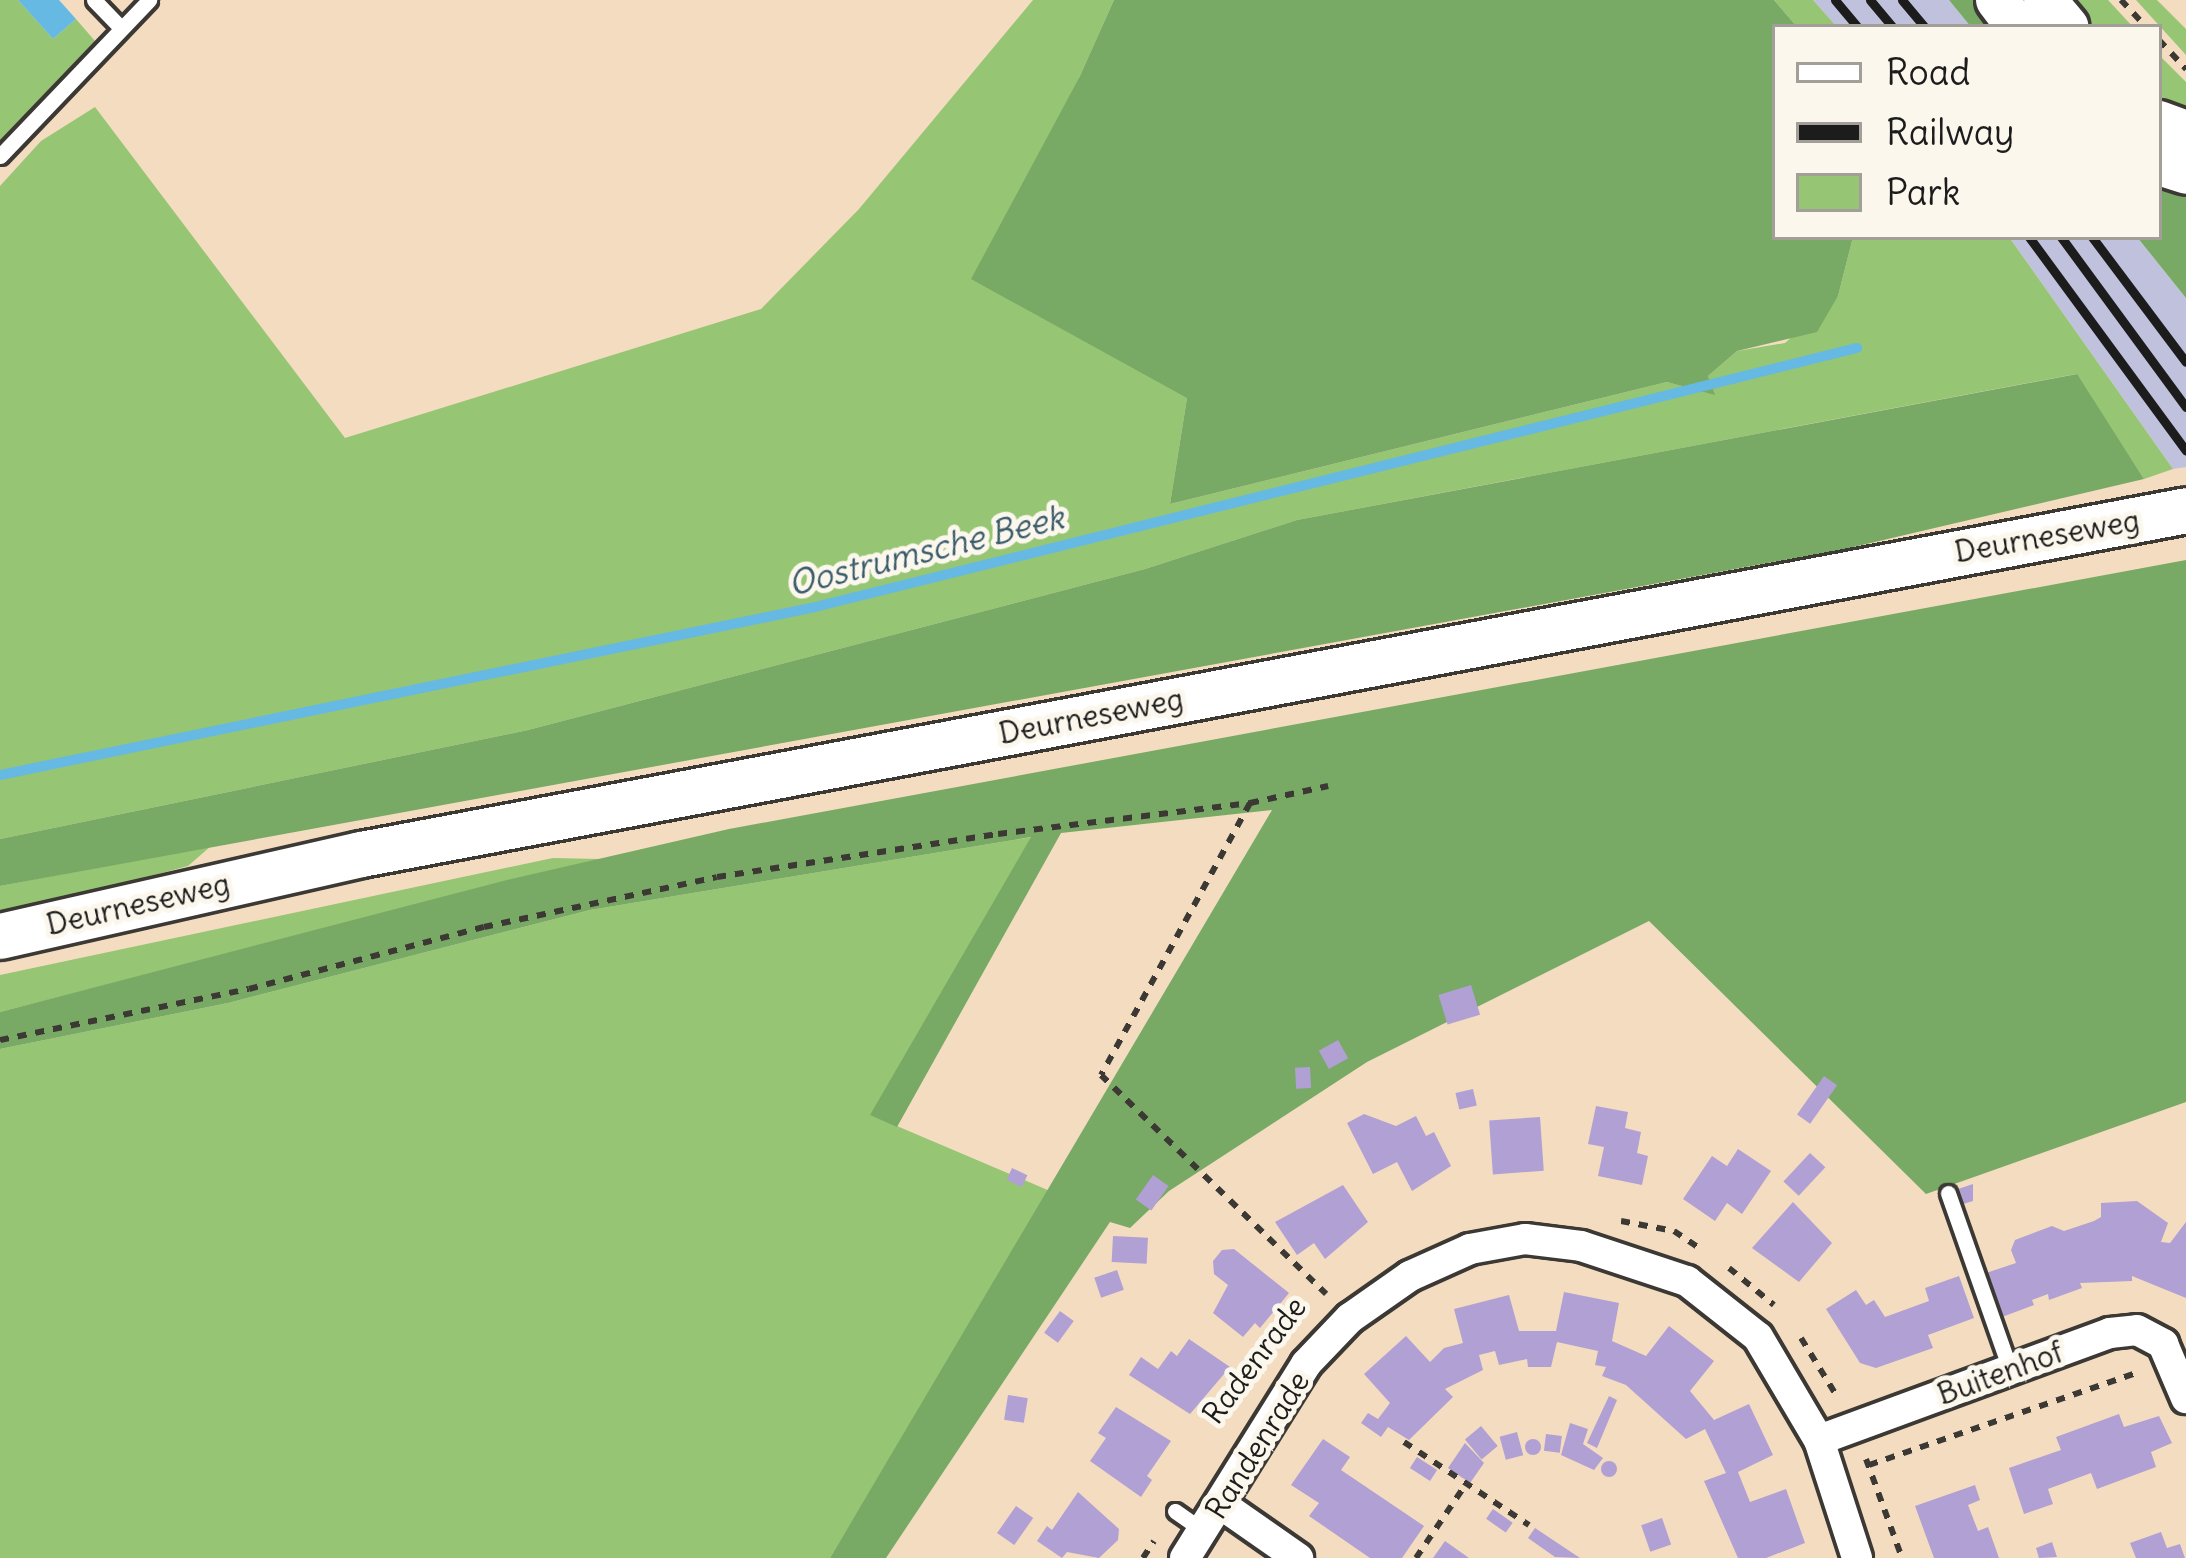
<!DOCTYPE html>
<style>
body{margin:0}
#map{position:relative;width:2186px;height:1558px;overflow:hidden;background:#f4dcc0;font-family:Delius,sans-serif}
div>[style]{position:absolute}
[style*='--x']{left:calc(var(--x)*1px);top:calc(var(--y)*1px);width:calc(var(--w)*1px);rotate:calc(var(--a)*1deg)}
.industrial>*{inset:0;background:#c0c2dd}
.green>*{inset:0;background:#96c574}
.forest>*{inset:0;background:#78aa66}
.water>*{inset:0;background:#66b9e2}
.stream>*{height:10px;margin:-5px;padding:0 5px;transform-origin:5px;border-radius:5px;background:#66b9e2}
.building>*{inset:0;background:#b1a0d3;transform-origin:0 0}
.round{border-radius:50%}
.path>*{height:6px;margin-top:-3px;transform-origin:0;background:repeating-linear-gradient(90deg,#3c3935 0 9px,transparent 0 18px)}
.roads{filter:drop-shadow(3px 0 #3c3935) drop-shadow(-3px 0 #3c3935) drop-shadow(0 3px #3c3935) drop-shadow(0 -3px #3c3935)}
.lane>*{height:15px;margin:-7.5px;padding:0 7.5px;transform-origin:7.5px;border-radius:7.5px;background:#fff}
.street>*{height:30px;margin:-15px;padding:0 15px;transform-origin:15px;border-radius:15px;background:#fff}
.secondary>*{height:42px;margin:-21px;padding:0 21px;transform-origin:21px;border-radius:21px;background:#fff}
.primary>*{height:45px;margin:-22.5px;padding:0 22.5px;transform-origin:22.5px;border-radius:22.5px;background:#fff}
.rail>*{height:9px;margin:-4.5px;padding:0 4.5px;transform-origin:4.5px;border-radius:4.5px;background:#1c1c1c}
span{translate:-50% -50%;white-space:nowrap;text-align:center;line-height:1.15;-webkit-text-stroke:10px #fbf7ec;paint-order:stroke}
.street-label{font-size:30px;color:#1c1c1c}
.water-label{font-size:33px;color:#3a5b6b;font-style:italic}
.legend{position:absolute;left:1772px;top:24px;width:390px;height:216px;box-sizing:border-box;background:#fbf7ec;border:3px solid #a29f99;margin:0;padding:15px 21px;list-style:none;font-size:36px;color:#1c1c1c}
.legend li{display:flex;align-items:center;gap:24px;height:60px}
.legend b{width:60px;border:3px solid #a29f99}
</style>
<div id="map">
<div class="industrial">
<div style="clip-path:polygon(1813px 0,1949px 0,1971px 27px,1837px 27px)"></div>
<div style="clip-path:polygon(2009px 237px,2137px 237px,2186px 298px,2186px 467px,2173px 469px)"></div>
</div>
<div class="green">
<div style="clip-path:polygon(0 0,18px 0,53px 39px,76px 19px,95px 41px,0 143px)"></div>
<div style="clip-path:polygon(1033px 0,1114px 0,1079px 78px,1187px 398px,1170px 504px,1667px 382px,1714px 394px,1708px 376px,1737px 351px,1785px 343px,1838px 296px,1853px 237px,2009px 237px,2173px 469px,2144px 479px,2076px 374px,1297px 520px,1145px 569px,528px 730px,0 839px,0 186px,41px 141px,95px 107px,345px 438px,761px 309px,859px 209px)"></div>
<div style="clip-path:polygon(1774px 0,1813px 0,1837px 27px,1797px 27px)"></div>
<div style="clip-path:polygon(2059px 0,2108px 0,2133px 27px,2080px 27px)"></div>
<div style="clip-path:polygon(2136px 0,2157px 0,2186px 29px,2186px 55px)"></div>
<div style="clip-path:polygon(2159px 55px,2186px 82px,2186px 116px,2159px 103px)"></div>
<div style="clip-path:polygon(1032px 837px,871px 1115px,1050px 1191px,830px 1558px,0 1558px,0 1049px,228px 1003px,590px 910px)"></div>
<div style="clip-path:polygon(211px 846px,188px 866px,0 916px,0 886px)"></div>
<div style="clip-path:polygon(553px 858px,600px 859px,0 1012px,0 975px)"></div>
</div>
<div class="forest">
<div style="clip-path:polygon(1114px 0,1774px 0,1797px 27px,1775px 27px,1775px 237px,1853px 237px,1838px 296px,1817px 332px,1737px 351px,1708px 376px,1715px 395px,1667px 382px,1170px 504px,1187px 398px,971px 279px,1079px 78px)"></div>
<div style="clip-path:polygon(1949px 0,1992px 0,2010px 27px,1971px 27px)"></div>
<div style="clip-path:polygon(2159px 180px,2186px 191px,2186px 298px,2137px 237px,2159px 237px)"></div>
<div style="clip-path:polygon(2077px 374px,2144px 479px,1845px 549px,0 886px,0 839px,528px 730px,1145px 569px,1297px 520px)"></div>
<div style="clip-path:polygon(2186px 560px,2186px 1102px,1926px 1194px,1649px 921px,1367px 1062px,1169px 1191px,1130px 1228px,1110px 1222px,886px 1558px,830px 1558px,1272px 810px,1061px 833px,897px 1127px,870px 1115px,1031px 837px,590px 910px,228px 1003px,0 1049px,0 1012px,507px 880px,729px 829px)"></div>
</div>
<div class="water">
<div style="clip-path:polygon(18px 0,59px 0,76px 19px,53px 39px)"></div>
</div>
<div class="stream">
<div style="--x:0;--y:775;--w:828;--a:-11.64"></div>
<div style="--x:811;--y:608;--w:1078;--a:-13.96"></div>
</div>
<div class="building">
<div style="left:1471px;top:985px;width:31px;height:34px;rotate:73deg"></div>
<div style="left:1338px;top:1040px;width:21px;height:22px;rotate:61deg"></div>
<div style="left:1310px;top:1067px;width:21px;height:15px;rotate:87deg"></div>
<div style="left:1824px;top:1076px;width:16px;height:47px;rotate:35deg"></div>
<div style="left:1473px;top:1089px;width:17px;height:18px;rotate:77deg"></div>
<div style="clip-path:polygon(1596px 1106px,1628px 1112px,1625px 1128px,1641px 1132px,1637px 1153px,1648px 1156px,1642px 1185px,1598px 1176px,1604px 1147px,1588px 1144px)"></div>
<div style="clip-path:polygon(1364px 1114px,1396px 1126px,1416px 1116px,1426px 1136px,1434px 1132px,1451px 1166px,1412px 1191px,1397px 1162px,1373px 1174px,1347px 1123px)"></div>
<div style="left:1540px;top:1117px;width:54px;height:51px;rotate:86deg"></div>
<div style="clip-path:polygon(1738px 1149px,1771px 1171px,1742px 1214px,1727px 1203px,1715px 1221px,1683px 1199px,1712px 1156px,1727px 1166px)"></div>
<div style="left:1810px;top:1153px;width:21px;height:39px;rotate:43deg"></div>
<div style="left:1012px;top:1168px;width:17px;height:13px;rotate:25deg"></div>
<div style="left:1153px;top:1175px;width:19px;height:30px;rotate:35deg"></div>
<div style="clip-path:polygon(1973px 1184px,1973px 1201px,1963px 1204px,1958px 1189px)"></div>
<div style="clip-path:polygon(1343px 1185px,1368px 1222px,1325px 1259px,1314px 1243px,1297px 1255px,1275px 1222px)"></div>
<div style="clip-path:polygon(2137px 1201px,2168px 1223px,2161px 1242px,2170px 1243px,2186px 1222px,2186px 1298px,2132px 1276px,2132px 1281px,2080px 1283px,2082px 1288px,2049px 1300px,2048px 1294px,2032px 1300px,2034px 1305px,2002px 1317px,1986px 1273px,2016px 1263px,2011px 1250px,2015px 1240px,2052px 1226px,2064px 1231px,2094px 1221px,2101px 1217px,2101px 1203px)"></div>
<div style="clip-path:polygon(1793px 1202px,1832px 1243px,1799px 1282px,1752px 1248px)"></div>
<div style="left:1113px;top:1236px;width:35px;height:26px;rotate:3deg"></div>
<div style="clip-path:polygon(1234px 1249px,1289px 1293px,1260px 1328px,1255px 1323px,1243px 1337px,1213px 1313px,1228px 1285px,1214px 1274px,1213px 1261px,1222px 1250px)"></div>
<div style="left:1117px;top:1270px;width:21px;height:24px;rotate:71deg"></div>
<div style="clip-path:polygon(1959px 1276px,1974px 1318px,1928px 1335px,1933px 1348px,1876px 1368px,1860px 1363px,1826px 1309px,1856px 1290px,1866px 1305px,1874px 1300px,1885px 1317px,1929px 1301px,1925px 1288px)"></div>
<div style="clip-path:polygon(1564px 1292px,1619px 1303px,1612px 1341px,1646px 1356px,1669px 1326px,1714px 1361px,1690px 1391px,1714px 1420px,1749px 1404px,1773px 1455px,1738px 1472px,1750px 1502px,1786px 1489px,1805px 1543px,1766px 1558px,1738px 1558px,1704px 1481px,1726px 1473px,1705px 1429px,1686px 1439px,1626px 1385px,1602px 1376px,1606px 1367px,1595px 1365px,1598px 1351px,1557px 1342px,1551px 1367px,1528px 1367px,1527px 1359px,1499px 1365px,1495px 1351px,1479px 1355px,1483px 1370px,1445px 1389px,1453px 1397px,1409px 1440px,1388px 1427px,1381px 1437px,1361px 1423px,1368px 1413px,1378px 1419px,1390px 1403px,1364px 1374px,1406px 1336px,1430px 1362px,1444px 1348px,1463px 1343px,1454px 1309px,1509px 1295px,1519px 1331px,1556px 1331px)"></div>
<div style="left:1060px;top:1311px;width:17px;height:27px;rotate:36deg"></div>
<div style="clip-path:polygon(1189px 1339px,1230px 1367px,1190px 1414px,1129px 1375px,1141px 1357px,1158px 1369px,1171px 1351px,1177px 1356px)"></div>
<div style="left:1008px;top:1395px;width:20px;height:25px;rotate:9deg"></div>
<div style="clip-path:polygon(1609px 1396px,1617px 1400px,1597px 1448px,1587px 1443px)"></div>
<div style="clip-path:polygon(1116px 1407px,1171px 1441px,1147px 1476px,1152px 1480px,1141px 1497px,1090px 1461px,1106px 1438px,1098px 1433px)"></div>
<div style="clip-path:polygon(2119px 1414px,2124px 1427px,2159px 1416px,2172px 1443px,2151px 1452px,2156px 1467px,2097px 1489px,2091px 1473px,2048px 1489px,2053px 1504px,2024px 1514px,2009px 1468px,2061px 1450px,2056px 1437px)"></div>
<div style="clip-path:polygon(1570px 1423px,1588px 1429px,1583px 1444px,1603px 1458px,1594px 1470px,1561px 1455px)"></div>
<div style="left:1481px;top:1426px;width:26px;height:21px;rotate:50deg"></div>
<div style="left:1517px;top:1432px;width:24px;height:18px;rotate:75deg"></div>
<div style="left:1546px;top:1434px;width:16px;height:17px;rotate:7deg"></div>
<div class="round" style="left:1525px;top:1439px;width:16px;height:16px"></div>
<div style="clip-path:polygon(1323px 1439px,1350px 1457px,1341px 1470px,1424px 1526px,1402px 1558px,1370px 1558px,1309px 1516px,1319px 1503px,1291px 1485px)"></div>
<div style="clip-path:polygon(1465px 1443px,1484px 1463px,1470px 1483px,1448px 1468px)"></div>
<div style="left:1417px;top:1457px;width:24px;height:13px;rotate:33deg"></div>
<div class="round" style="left:1601px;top:1461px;width:16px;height:16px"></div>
<div style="clip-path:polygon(1975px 1485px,1980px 1500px,1968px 1505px,1978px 1531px,1988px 1527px,1999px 1558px,1934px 1558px,1915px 1506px)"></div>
<div style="clip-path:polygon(1078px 1492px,1119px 1529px,1118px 1540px,1099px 1558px,1067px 1552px,1062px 1558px,1037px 1541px,1047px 1526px,1052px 1530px)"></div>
<div style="left:1016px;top:1506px;width:21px;height:33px;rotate:35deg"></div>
<div style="left:1493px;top:1509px;width:24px;height:12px;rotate:35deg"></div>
<div style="left:1662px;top:1518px;width:28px;height:22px;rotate:71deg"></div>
<div style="clip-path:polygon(1535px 1528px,1580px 1558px,1555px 1557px,1528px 1538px)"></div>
<div style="clip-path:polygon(2161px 1532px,2167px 1548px,2180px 1544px,2185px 1558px,2136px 1558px,2130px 1543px)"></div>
<div style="clip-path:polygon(1445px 1541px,1469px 1558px,1433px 1558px)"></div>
<div style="clip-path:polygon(2052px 1542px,2057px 1557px,2039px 1558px,2036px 1548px)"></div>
</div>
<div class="path">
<div style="--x:2121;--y:0;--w:37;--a:47"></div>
<div style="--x:2159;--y:40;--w:40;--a:47"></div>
<div style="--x:1250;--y:803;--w:80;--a:-12.3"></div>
<div style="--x:0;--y:1040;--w:254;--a:-11.6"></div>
<div style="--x:249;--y:989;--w:243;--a:-14.8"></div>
<div style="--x:484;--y:927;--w:238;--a:-12.1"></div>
<div style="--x:717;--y:877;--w:284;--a:-8.7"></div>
<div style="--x:998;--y:834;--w:254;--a:-7"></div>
<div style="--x:1250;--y:803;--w:310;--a:118.7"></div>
<div style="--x:1101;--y:1075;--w:314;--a:44.2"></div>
<div style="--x:1621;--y:1221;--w:54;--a:10.7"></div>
<div style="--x:1674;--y:1231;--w:29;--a:34"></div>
<div style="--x:1729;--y:1268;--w:58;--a:39.4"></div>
<div style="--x:1801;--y:1338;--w:70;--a:58.3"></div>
<div style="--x:1404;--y:1442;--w:150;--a:33.6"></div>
<div style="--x:1866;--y:1459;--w:105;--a:70"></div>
<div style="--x:1869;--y:1465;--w:286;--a:-19"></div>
<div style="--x:1143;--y:1558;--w:20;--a:-57"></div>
<div style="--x:1416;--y:1558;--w:89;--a:-56"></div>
</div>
<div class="roads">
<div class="lane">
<div style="--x:94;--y:0;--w:37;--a:46"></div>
<div style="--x:0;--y:156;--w:216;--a:-46.3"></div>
<div style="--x:1948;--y:1193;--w:187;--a:70.6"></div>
<div style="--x:1175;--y:1511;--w:35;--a:35"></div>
</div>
<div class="street">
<div style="--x:1819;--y:1440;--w:310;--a:-20.2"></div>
<div style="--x:2110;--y:1333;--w:27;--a:-6"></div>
<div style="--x:2137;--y:1330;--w:30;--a:28"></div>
<div style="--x:2163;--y:1344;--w:59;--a:66.9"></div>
<div style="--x:1222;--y:1505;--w:93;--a:34.9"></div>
<div style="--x:1185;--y:1558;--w:229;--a:-58"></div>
<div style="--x:1306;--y:1364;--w:64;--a:-46.3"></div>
<div style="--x:1350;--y:1318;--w:73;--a:-35"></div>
<div style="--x:1410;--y:1276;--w:66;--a:-24.2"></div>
<div style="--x:1470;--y:1249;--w:56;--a:-10.3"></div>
<div style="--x:1525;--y:1239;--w:56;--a:7.1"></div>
<div style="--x:1581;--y:1246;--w:112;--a:18.3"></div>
<div style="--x:1687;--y:1281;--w:90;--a:38.3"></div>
<div style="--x:1758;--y:1337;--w:120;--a:59.4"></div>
<div style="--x:1819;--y:1440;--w:124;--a:72.1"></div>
</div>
<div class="secondary">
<div style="--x:1997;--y:0;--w:34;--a:53"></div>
<div style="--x:2045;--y:0;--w:35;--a:50"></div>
<div style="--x:2159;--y:122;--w:29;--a:20"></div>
<div style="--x:2159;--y:164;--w:28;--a:18"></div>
</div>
<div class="primary">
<div style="--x:0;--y:936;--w:370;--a:-12.8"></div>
<div style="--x:361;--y:854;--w:1857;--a:-10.67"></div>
</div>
</div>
<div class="rail">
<div style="--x:1835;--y:0;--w:35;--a:50"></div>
<div style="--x:1870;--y:0;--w:35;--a:50"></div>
<div style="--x:1902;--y:0;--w:35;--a:50"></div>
<div style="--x:2029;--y:237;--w:265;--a:53.7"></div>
<div style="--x:2061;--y:237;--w:211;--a:53.7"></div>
<div style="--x:2092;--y:237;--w:156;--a:53.1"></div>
</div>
<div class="street-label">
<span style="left:2047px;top:536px;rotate:-10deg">Deurneseweg</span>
<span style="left:1091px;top:716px;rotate:-11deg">Deurneseweg</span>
<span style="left:138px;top:904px;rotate:-13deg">Deurneseweg</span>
<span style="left:1254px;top:1360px;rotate:-53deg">Radenrade</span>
<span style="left:2000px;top:1373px;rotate:-20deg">Buitenhof</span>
<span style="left:1257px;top:1445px;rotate:-58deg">Randenrade</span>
</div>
<div class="water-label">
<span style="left:926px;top:551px;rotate:-14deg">Oostrumsche Beek</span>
</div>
<ul class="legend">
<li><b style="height:15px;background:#fff"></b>Road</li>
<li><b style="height:15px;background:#1c1c1c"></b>Railway</li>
<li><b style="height:33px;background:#96c574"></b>Park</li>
</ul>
</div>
